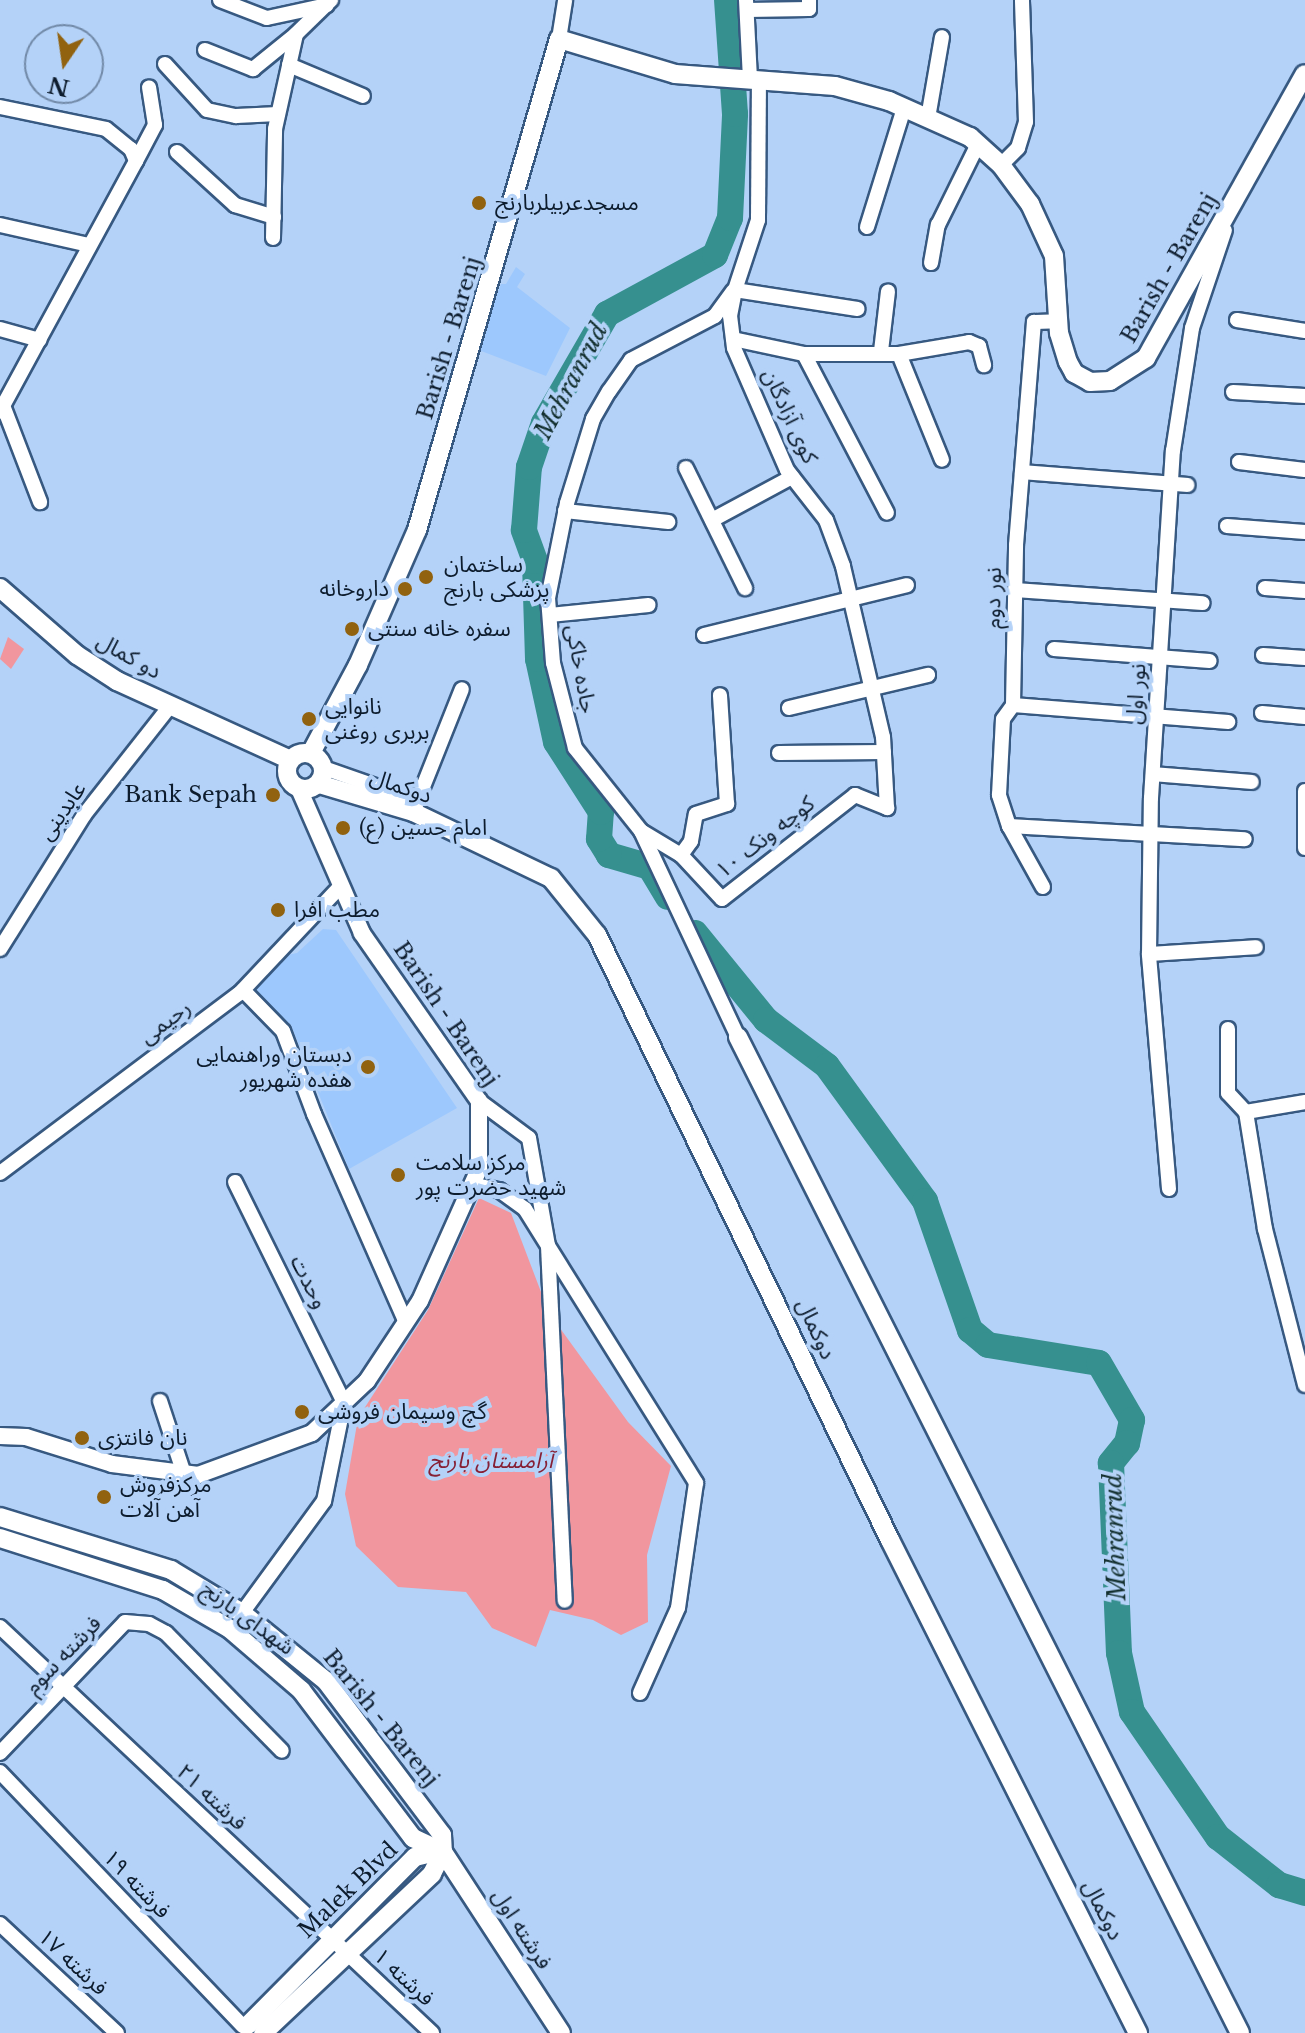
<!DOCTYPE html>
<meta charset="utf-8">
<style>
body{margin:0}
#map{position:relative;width:1305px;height:2033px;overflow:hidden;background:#b4d2f8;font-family:"Libre Baskerville","Noto Sans Arabic",serif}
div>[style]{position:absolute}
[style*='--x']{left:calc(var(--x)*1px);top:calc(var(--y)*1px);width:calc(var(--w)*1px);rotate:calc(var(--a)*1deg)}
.built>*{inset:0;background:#9dc8fd}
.green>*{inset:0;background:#f1969e}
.river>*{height:26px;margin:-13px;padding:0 13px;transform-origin:13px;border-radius:13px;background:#36908f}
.roads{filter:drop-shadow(2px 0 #375981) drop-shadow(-2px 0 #375981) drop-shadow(0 2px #375981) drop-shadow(0 -2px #375981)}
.minor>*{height:14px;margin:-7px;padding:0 7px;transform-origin:7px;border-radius:7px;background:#fff}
.tertiary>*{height:16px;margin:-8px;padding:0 8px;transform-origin:8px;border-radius:8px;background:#fff}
.secondary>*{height:18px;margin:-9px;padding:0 9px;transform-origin:9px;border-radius:9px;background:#fff}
.secondary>.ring{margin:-9px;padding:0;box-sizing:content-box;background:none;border:18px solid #fff;border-radius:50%}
.dots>*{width:22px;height:22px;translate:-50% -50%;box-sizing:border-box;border:4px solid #b4d2f8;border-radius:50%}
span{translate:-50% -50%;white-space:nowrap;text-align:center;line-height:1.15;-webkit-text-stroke:8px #b4d2f8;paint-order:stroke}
.poi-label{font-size:22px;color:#0d1c2d}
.left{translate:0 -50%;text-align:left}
.right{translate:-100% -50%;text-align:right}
.street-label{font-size:22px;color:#0d1c2d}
.park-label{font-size:22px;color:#862035;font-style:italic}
.water-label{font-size:24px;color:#132f2e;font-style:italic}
.north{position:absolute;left:24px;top:24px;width:80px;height:80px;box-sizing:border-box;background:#b4d2f8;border:2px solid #7189a7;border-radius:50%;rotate:193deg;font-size:22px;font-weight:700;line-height:32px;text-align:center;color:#0d1c2d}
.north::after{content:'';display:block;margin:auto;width:28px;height:36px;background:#91620f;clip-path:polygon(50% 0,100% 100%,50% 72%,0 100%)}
</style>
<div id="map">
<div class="built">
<div style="clip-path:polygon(516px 267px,525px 274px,517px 287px,570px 328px,546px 376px,476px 349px,501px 284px,506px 284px)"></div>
<div style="clip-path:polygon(323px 929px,336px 930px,457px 1108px,349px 1169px,291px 1025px,248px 990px,278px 957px,297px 953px)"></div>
</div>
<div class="green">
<div style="clip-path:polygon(8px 637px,24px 649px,11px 669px,0 659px)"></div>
<div style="clip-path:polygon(479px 1198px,511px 1213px,549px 1313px,628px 1422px,671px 1466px,647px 1555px,648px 1622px,621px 1635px,593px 1620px,550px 1610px,536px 1647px,492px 1628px,466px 1592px,398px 1587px,356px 1546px,345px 1494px,358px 1418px,428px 1310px)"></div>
</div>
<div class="river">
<div style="--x:668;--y:897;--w:35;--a:-121"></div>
<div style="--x:650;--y:867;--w:43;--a:-163.7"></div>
<div style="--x:609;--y:855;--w:19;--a:-122"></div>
<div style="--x:599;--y:839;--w:27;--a:-86"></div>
<div style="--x:601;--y:812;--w:83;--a:-122.7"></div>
<div style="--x:556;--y:742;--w:85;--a:-102.2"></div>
<div style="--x:538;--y:659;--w:98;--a:-91.8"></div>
<div style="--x:535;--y:561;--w:33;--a:-110"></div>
<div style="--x:524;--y:530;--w:63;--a:-85.5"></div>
<div style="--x:529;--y:467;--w:46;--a:-71.2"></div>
<div style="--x:544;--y:423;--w:126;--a:-60"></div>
<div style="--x:607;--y:314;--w:123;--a:-28.6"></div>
<div style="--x:715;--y:255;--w:40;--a:-68"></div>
<div style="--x:730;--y:218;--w:104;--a:-87.2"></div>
<div style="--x:735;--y:114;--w:114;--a:-94"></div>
<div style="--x:695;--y:933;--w:112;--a:50.8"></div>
<div style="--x:766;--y:1020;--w:76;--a:37"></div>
<div style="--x:827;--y:1066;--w:167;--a:54"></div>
<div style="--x:925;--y:1201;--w:137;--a:70.8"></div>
<div style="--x:970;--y:1330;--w:23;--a:40"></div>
<div style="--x:988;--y:1345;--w:112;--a:9.2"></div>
<div style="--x:1099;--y:1363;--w:66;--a:59.9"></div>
<div style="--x:1132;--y:1420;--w:24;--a:102"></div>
<div style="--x:1127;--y:1443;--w:26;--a:129"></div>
<div style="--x:1111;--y:1463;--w:190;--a:87.6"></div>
<div style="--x:1119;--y:1653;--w:60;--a:77.6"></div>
<div style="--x:1132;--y:1712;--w:152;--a:55.5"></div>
<div style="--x:1218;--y:1837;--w:78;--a:38.2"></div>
<div style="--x:1279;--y:1885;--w:27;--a:17"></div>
</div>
<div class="roads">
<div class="minor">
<div style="--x:220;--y:0;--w:50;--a:21"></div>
<div style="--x:267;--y:18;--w:61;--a:-12.2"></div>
<div style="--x:746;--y:0;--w:78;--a:87.1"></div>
<div style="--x:747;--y:10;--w:62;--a:-0.9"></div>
<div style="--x:809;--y:9;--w:9;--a:-90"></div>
<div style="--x:559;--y:39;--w:39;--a:-81"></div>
<div style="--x:205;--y:50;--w:52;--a:21.6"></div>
<div style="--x:253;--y:69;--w:55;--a:-39.1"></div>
<div style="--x:165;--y:64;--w:62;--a:47.6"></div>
<div style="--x:207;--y:110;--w:30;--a:12"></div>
<div style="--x:236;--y:116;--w:42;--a:-2.7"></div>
<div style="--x:289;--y:65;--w:80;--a:22.7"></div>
<div style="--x:0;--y:107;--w:108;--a:11.7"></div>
<div style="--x:106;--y:129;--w:32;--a:39"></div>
<div style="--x:131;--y:149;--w:13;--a:67"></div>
<div style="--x:136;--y:161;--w:285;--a:118.5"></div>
<div style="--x:928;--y:118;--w:82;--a:-80.2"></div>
<div style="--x:177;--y:152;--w:79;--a:42.4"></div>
<div style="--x:235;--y:205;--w:41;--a:17.1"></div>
<div style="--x:136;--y:161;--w:41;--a:-62.2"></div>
<div style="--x:155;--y:125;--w:38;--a:-99"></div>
<div style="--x:1001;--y:165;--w:24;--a:-45"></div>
<div style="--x:1018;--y:148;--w:27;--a:-73"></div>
<div style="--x:1026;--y:122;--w:122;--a:-91.9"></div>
<div style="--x:0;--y:225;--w:91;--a:12.7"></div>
<div style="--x:867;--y:227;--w:125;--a:-72.7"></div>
<div style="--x:273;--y:238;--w:109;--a:-88.9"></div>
<div style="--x:275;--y:129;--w:97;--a:-77.5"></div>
<div style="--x:296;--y:34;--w:49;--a:-44.2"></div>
<div style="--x:931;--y:263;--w:39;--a:-80"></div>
<div style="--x:938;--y:225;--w:90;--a:-63.7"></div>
<div style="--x:735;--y:290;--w:124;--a:8.8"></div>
<div style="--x:733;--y:291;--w:31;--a:126"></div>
<div style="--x:715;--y:316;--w:95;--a:152.4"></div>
<div style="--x:631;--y:360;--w:38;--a:125"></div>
<div style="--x:609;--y:391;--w:32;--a:120"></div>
<div style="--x:593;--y:419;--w:88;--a:107.2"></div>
<div style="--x:567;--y:503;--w:97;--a:101.3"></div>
<div style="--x:548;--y:598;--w:65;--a:85.6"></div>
<div style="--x:553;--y:663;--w:88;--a:75.5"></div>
<div style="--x:575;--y:748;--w:106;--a:51.5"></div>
<div style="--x:641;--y:831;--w:228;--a:64.8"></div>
<div style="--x:1237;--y:320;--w:69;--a:9.2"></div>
<div style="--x:0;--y:329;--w:41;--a:15.4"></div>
<div style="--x:733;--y:339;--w:73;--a:11.9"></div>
<div style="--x:804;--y:354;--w:179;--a:62.4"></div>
<div style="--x:881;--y:351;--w:60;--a:-83.3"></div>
<div style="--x:804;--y:354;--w:95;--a:0"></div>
<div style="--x:899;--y:354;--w:71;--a:-9.7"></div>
<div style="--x:969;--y:342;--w:11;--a:22"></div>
<div style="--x:979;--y:346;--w:20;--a:75"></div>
<div style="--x:899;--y:354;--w:114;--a:67.9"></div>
<div style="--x:1233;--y:392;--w:72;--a:3.2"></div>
<div style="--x:4;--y:408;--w:101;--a:69"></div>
<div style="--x:1239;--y:462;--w:66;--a:6.9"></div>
<div style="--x:686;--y:468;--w:134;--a:63.8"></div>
<div style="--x:1022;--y:472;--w:166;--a:4.5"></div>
<div style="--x:565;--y:511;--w:104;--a:6.1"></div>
<div style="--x:712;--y:520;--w:91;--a:-28.3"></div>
<div style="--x:1227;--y:526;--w:78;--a:4.4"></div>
<div style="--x:1265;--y:588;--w:40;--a:4.3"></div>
<div style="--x:1015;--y:590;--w:188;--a:4"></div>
<div style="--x:550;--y:615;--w:99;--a:-5.8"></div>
<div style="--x:704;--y:635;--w:209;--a:-13.8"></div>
<div style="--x:1054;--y:649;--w:156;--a:4.4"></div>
<div style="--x:1263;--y:655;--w:42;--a:4.1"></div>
<div style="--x:1013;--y:705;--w:216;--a:4.5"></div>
<div style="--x:789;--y:708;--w:143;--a:-13.4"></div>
<div style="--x:1262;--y:713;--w:43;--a:5.3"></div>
<div style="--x:779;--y:753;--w:105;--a:-0.5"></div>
<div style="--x:324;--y:768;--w:100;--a:19.3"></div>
<div style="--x:1153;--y:774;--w:99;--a:4.6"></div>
<div style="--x:1305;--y:791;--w:57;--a:90"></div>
<div style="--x:413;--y:812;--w:132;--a:-68.3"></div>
<div style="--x:1009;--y:826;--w:236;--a:3.2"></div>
<div style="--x:641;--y:831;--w:47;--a:31"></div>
<div style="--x:681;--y:855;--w:60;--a:47"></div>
<div style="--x:722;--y:899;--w:169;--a:-38"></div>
<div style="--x:855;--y:795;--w:35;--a:22"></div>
<div style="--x:887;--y:808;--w:71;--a:-93.2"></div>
<div style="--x:883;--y:737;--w:176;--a:-103.2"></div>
<div style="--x:843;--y:566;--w:49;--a:-110.3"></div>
<div style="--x:826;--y:520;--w:63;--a:-128"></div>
<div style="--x:787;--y:470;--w:133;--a:-113.5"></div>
<div style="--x:734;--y:348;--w:32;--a:-97"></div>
<div style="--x:730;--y:316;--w:26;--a:-79"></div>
<div style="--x:735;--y:290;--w:74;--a:-71.8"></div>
<div style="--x:758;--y:220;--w:141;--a:-89.6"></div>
<div style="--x:681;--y:855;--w:17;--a:-54"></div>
<div style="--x:691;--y:841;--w:27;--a:-80"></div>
<div style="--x:696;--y:814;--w:33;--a:-18"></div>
<div style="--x:727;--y:804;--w:109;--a:-93.7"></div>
<div style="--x:1043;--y:887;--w:70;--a:-119.1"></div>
<div style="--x:1009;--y:826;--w:33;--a:-108"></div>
<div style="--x:999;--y:795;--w:76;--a:-87"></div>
<div style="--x:1003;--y:719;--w:17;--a:-54"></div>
<div style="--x:1013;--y:705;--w:160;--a:-88.9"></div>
<div style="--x:1016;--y:545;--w:224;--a:-85.4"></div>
<div style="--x:1034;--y:322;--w:25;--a:-2"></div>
<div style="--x:0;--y:949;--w:158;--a:-57.9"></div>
<div style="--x:84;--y:815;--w:140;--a:-51.7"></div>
<div style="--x:1149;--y:954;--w:107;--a:-3.7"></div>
<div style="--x:243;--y:990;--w:57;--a:45.7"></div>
<div style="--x:283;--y:1031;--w:89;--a:69.5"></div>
<div style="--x:314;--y:1114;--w:228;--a:66.2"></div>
<div style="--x:1228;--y:1029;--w:64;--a:90"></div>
<div style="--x:1228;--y:1093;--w:26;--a:47"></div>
<div style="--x:1246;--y:1112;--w:119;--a:80.8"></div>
<div style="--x:1265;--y:1229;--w:161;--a:75.6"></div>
<div style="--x:479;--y:1101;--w:62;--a:36.5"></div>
<div style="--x:529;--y:1138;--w:110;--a:80"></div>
<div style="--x:548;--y:1246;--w:355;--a:87.3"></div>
<div style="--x:1246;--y:1112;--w:60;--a:-9.6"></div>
<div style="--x:0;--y:1173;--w:300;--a:-36.9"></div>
<div style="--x:240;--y:993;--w:147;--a:-46.7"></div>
<div style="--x:235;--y:1182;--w:246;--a:63.7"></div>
<div style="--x:344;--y:1403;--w:100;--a:101.5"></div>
<div style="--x:324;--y:1501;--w:139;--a:126.2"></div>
<div style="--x:472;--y:1184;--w:28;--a:13"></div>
<div style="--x:499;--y:1190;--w:32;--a:36"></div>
<div style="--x:525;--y:1209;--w:323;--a:58"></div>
<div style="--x:696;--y:1483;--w:126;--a:98.2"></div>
<div style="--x:678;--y:1608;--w:93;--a:114.1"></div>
<div style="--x:1169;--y:1189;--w:236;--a:-94.9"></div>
<div style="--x:1149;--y:954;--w:156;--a:-89.3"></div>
<div style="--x:1151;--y:798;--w:348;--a:-86.4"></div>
<div style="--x:1173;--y:451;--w:124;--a:-81.2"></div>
<div style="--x:1192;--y:328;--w:103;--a:-71.4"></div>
<div style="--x:160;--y:1401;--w:77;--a:71.8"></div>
<div style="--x:0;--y:1627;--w:593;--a:43.22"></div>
<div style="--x:0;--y:1753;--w:181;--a:-46.3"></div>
<div style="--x:125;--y:1622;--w:24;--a:5"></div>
<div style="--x:149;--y:1624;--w:19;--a:28"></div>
<div style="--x:166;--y:1633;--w:165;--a:45.5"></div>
<div style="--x:0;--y:1772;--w:352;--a:46.3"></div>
<div style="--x:0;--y:1924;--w:160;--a:43"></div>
</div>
<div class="tertiary">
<div style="--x:0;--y:1436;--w:26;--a:2"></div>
<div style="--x:26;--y:1437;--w:90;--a:17.4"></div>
<div style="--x:112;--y:1464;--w:87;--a:7.3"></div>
<div style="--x:198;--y:1475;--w:121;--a:-20.2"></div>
<div style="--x:312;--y:1433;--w:76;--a:-43.4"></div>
<div style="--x:367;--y:1381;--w:96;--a:-56.5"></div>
<div style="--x:420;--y:1301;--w:145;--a:-65.9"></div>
<div style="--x:479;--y:1169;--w:68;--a:-90"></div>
<div style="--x:479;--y:1101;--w:205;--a:-124.9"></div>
<div style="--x:362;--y:933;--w:157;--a:-113.6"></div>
</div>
<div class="secondary">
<div style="--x:0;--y:588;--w:102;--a:41"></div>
<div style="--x:77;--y:655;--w:48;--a:33"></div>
<div style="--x:117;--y:681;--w:190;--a:24.5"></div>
<div class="ring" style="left:287px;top:753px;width:18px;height:18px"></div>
<div style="--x:311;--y:753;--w:100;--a:-61.9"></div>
<div style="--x:358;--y:665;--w:147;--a:-66.4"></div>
<div style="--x:417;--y:530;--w:511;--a:-73.87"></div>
<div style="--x:559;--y:39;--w:121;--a:16.8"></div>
<div style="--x:675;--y:74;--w:160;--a:4.3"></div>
<div style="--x:835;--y:86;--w:56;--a:15.5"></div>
<div style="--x:889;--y:101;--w:89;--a:24"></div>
<div style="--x:970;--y:137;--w:42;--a:42.1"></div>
<div style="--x:1001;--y:165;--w:49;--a:53.4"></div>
<div style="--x:1030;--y:204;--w:57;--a:65.2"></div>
<div style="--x:1054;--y:256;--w:77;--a:86.3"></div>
<div style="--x:1059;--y:333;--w:30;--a:73"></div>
<div style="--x:1068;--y:362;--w:13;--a:61"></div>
<div style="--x:1074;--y:373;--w:18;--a:29"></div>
<div style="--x:1090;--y:382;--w:20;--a:-3"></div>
<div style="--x:1110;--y:381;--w:43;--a:-32.6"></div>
<div style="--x:1146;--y:358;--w:325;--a:-60.8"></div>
<div style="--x:319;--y:784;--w:98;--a:16.6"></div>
<div style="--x:413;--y:812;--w:153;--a:25.6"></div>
<div style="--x:551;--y:878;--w:73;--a:51.1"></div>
<div style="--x:597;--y:935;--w:672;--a:64.16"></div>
<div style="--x:890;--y:1540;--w:552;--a:63.3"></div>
<div style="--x:738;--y:1037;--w:1115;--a:63.25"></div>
<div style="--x:0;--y:1517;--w:179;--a:17.2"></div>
<div style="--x:171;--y:1570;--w:83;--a:31.2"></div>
<div style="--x:242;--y:1613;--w:108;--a:39"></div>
<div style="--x:326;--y:1681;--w:193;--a:53"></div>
<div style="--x:442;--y:1835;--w:17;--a:87"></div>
<div style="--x:443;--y:1852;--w:25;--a:117"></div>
<div style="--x:432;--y:1874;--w:232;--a:136.7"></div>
<div style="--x:0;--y:1538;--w:171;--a:17.7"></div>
<div style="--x:163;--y:1590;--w:78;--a:30.2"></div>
<div style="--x:230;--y:1629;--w:94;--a:40.7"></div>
<div style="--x:301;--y:1690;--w:186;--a:52.9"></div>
<div style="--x:413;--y:1838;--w:33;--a:25"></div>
<div style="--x:443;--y:1852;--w:216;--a:56.9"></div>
<div style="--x:248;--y:2025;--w:237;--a:-45.2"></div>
<div style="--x:415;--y:1857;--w:22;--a:-13"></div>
</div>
</div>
<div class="dots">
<div style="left:479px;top:203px;background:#91620f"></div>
<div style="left:426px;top:577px;background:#91620f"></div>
<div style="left:405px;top:589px;background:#91620f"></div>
<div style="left:352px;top:629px;background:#91620f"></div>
<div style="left:309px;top:719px;background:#91620f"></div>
<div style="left:273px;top:795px;background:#91620f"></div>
<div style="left:343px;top:828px;background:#91620f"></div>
<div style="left:278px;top:910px;background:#91620f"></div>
<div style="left:368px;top:1067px;background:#91620f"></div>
<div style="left:398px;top:1175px;background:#91620f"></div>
<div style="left:302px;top:1412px;background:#91620f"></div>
<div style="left:82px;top:1438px;background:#91620f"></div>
<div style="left:104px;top:1497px;background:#91620f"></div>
</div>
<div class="poi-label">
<span class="left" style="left:495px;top:203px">مسجدعربیلربارنج</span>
<span class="left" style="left:444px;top:577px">ساختمان<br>پزشکی بارنج</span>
<span class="right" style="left:389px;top:589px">داروخانه</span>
<span class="left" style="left:368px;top:629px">سفره خانه سنتی</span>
<span class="left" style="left:325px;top:719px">نانوایی<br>بربری روغنی</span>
<span class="right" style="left:257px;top:795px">Bank Sepah</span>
<span class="left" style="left:359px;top:828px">امام حسین (ع)</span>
<span class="left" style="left:294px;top:910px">مطب افرا</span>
<span class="right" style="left:352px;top:1067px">دبستان وراهنمایی<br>هفده شهریور</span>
<span class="left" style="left:416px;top:1175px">مرکز سلامت<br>شهید حضرت پور</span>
<span class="left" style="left:318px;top:1412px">گچ وسیمان فروشی</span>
<span class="left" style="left:98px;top:1438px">نان فانتزی</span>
<span class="left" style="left:120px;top:1497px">مرکزفروش<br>آهن آلات</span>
</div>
<div class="street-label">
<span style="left:1169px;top:268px;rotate:-60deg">Barish - Barenj</span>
<span style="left:449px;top:338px;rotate:-73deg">Barish - Barenj</span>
<span style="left:790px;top:416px;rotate:65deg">کوی آزادگان</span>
<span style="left:993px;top:598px;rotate:-89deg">نور دوم</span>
<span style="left:129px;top:656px;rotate:29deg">دو کمال</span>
<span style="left:581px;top:669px;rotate:80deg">جاده خاکی</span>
<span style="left:1136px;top:694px;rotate:-86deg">نور اول</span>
<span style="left:401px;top:786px;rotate:19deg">دوکمال</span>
<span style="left:62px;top:811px;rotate:-55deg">عابدینی</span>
<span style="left:765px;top:837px;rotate:-38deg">کوچه ونک ۱۰</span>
<span style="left:446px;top:1014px;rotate:56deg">Barish - Barenj</span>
<span style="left:165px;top:1022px;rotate:-37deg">رحیمی</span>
<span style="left:309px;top:1282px;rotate:63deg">وحدت</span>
<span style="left:816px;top:1329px;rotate:65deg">دوکمال</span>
<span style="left:248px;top:1618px;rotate:36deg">شهدای بارنج</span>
<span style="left:63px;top:1655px;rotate:-46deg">فرشته سوم</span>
<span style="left:381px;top:1718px;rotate:51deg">Barish - Barenj</span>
<span style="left:212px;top:1797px;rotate:43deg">۲۱ فرشته</span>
<span style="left:137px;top:1884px;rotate:46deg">۱۹ فرشته</span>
<span style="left:348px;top:1890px;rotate:-44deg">Malek Blvd</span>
<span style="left:1103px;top:1910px;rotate:63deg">دوکمال</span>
<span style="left:522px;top:1929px;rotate:57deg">فرشته اول</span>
<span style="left:73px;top:1962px;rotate:43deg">۱۷ فرشته</span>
<span style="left:404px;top:1977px;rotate:43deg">فرشته ۱</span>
</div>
<div class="park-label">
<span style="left:491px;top:1461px">آرامستان بارنج</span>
</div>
<div class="water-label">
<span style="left:571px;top:381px;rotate:-62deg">Mehranrud</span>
<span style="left:1115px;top:1537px;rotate:-92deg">Mehranrud</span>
</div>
<div class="north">N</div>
</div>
